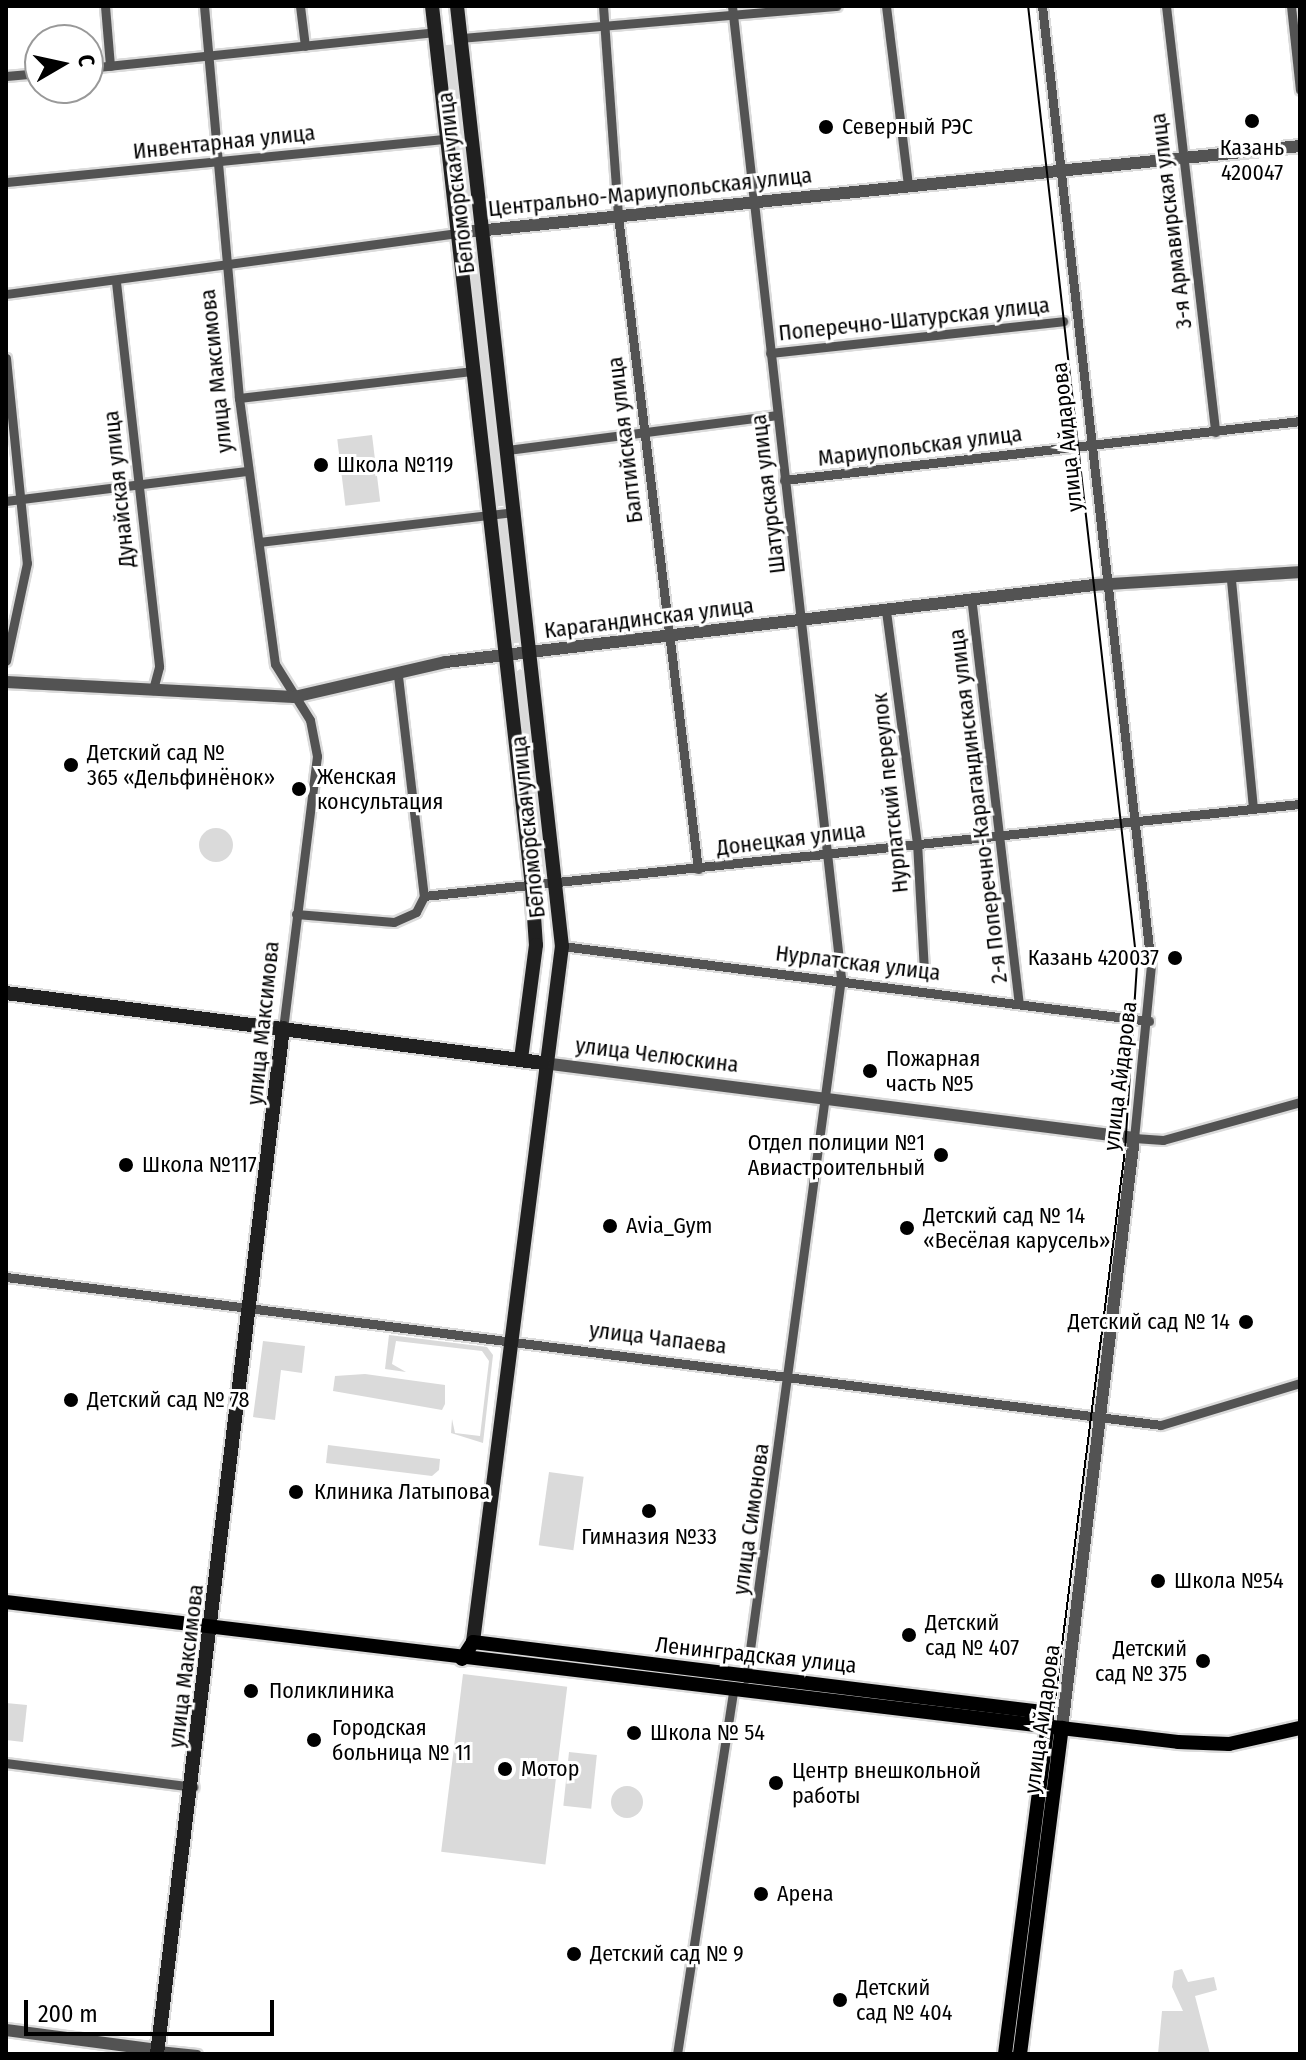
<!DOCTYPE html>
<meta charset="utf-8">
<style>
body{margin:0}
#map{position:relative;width:1306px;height:2060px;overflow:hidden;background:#fff;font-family:"Fira Sans Condensed",sans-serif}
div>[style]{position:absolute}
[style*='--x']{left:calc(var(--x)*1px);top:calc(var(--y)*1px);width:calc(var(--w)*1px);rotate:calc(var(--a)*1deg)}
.green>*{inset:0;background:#dadada;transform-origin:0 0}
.round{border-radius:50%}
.roads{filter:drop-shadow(2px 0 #dbdbdb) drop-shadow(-2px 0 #dbdbdb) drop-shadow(0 2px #dbdbdb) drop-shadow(0 -2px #dbdbdb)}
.minor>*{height:9px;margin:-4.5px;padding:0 4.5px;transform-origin:4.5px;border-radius:4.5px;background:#535353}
.tertiary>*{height:12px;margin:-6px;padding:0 6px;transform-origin:6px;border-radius:6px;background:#535353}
.secondary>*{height:14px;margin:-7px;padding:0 7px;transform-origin:7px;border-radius:7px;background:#202020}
.primary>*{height:14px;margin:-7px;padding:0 7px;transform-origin:7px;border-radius:7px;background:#000}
.tram>*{height:2px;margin:-1px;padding:0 1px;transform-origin:1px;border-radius:1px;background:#000}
.dots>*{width:22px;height:22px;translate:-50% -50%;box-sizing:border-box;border:4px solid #fff;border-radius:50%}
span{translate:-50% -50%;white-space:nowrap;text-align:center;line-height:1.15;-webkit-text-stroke:6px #fff;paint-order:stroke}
.poi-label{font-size:22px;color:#000}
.left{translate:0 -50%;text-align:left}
.right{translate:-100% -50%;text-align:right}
.street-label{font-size:22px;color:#000}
.frame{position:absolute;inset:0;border:8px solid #000;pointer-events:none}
.north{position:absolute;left:24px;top:24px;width:80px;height:80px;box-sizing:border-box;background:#fff;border:2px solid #999;border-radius:50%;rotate:81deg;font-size:22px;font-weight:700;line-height:32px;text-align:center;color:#000}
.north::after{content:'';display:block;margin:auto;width:28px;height:36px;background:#000;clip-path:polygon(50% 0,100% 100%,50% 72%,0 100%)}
.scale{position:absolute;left:24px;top:2000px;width:250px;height:36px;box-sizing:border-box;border:4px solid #000;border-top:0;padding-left:10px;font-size:24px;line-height:28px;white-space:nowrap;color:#000;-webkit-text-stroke:6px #fff;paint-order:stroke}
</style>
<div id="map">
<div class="green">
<div style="left:457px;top:44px;width:177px;height:15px;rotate:84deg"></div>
<div style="left:478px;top:235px;width:272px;height:12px;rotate:84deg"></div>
<div style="left:372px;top:435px;width:67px;height:35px;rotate:83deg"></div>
<div style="left:510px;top:518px;width:125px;height:12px;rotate:84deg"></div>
<div style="clip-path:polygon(520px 669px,527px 673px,549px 873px,537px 875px,513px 674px)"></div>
<div class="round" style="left:199px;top:828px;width:34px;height:34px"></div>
<div style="clip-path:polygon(389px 1335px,487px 1347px,493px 1355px,483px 1443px,451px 1433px,452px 1419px,455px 1433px,480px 1436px,489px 1361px,482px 1351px,396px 1341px,392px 1364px,406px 1372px,385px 1369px)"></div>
<div style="clip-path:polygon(263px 1341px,305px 1346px,302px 1373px,281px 1370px,275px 1420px,253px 1417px)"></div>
<div style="clip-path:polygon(365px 1374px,445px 1385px,445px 1404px,442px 1410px,333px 1391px,335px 1376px)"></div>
<div style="clip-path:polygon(328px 1445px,440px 1459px,439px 1470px,432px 1476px,326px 1463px)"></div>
<div style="left:549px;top:1472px;width:35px;height:74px;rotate:8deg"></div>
<div style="left:463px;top:1674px;width:105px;height:179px;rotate:7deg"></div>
<div style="clip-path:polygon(6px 1703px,27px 1705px,23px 1742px,6px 1740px)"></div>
<div style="left:569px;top:1752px;width:28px;height:54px;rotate:6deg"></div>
<div class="round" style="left:611px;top:1786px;width:32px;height:32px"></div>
<div style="clip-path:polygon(1182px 1969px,1188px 1982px,1214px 1977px,1217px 1990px,1195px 1996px,1210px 2054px,1158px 2054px,1162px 2011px,1183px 2011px,1172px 1987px,1174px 1971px)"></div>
</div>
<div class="roads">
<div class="minor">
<div style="--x:105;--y:6;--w:60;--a:85.2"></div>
<div style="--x:204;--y:6;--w:394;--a:84.9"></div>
<div style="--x:239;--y:398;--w:268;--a:82.3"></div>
<div style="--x:275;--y:664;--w:66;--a:58"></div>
<div style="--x:310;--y:720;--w:37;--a:79"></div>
<div style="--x:317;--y:756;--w:274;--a:97.1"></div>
<div style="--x:300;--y:6;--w:40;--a:82.9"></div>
<div style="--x:603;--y:6;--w:211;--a:85.9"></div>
<div style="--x:618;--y:216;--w:658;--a:83.02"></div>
<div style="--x:732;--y:6;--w:978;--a:83.6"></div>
<div style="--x:841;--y:978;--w:707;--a:97.72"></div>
<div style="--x:886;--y:6;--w:179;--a:83"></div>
<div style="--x:1042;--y:6;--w:965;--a:83.52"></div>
<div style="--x:1151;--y:965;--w:174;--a:95.6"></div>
<div style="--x:1134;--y:1138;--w:29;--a:4"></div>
<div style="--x:1163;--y:1140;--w:142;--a:-15.5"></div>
<div style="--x:1166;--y:6;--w:429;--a:83.4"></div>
<div style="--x:1291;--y:6;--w:84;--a:83.9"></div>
<div style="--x:461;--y:38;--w:377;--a:-4.9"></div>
<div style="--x:88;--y:68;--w:349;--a:-5.9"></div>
<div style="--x:6;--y:76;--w:34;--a:-5"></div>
<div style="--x:6;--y:182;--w:443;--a:-5.6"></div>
<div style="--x:116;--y:282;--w:387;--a:83.6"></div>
<div style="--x:159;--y:667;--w:24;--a:105"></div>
<div style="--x:6;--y:294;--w:455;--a:-7.7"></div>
<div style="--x:770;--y:353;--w:295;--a:-6.2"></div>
<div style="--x:6;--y:358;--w:206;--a:84.2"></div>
<div style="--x:27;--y:563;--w:100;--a:102.1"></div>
<div style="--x:239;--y:398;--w:236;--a:-6.6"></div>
<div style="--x:508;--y:450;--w:271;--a:-7.4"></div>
<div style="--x:784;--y:480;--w:519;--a:-6.52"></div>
<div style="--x:6;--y:501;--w:244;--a:-7.1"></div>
<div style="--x:259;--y:542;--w:258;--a:-6.7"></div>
<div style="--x:1231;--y:580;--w:228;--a:84.5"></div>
<div style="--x:972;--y:605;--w:401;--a:83.3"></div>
<div style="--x:886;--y:611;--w:233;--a:82.4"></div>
<div style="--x:917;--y:842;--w:129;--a:86.9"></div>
<div style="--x:398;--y:676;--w:222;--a:83.3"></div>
<div style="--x:296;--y:914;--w:98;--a:4.7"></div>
<div style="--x:394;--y:922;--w:24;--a:-24"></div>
<div style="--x:416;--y:912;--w:18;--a:-63"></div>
<div style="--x:424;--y:896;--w:881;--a:-6"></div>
<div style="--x:562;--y:946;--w:592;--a:7.28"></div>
<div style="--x:6;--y:1277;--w:1164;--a:7.3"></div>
<div style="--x:1161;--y:1425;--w:145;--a:-16.8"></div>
<div style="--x:6;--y:1763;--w:189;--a:7.3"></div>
<div style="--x:158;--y:2050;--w:39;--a:6"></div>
<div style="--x:677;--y:2054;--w:371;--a:-81.2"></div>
</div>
<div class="tertiary">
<div style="--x:457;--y:233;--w:847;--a:-5.89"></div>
<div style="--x:6;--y:682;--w:288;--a:3"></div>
<div style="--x:294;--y:697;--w:156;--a:-13"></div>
<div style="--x:446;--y:662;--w:653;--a:-6.78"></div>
<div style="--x:1094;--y:585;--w:206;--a:-3.6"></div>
<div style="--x:543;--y:1063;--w:596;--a:7.23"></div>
<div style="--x:1134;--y:1138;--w:594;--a:96.96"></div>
<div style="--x:6;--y:2030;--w:153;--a:7.5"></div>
</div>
<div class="secondary">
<div style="--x:432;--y:6;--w:887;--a:83.52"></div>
<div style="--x:532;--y:887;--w:58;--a:86.1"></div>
<div style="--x:536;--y:945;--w:115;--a:97.5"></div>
<div style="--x:457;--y:6;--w:946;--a:83.63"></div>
<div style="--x:562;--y:946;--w:702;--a:97.29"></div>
<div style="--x:6;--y:993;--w:542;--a:7.43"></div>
<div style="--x:157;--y:2054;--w:1034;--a:-83"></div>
</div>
<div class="primary">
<div style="--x:6;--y:1602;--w:1180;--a:6.81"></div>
<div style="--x:1178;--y:1742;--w:51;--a:2.2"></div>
<div style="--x:1229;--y:1744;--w:73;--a:-12.7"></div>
<div style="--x:462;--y:1659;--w:20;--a:-57"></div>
<div style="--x:473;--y:1642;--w:565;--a:7.01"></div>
<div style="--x:1034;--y:1711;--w:20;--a:45"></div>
<div style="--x:1005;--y:2054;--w:332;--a:-82.6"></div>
<div style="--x:1020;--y:2054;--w:329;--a:-82.7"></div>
</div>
</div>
<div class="tram">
<div style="--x:1010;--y:2054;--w:911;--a:-82.75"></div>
<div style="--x:1125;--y:1150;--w:185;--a:-86.3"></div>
<div style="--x:1137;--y:965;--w:965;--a:-96.48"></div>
</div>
<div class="dots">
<div style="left:1252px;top:121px;background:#000"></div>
<div style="left:826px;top:127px;background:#000"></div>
<div style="left:321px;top:465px;background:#000"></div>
<div style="left:71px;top:765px;background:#000"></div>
<div style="left:299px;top:789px;background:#000"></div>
<div style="left:1175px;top:958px;background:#000"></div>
<div style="left:870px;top:1071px;background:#000"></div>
<div style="left:941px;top:1155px;background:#000"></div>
<div style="left:126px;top:1165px;background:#000"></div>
<div style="left:610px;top:1226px;background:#000"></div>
<div style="left:907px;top:1228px;background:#000"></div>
<div style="left:1246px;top:1322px;background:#000"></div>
<div style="left:71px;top:1400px;background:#000"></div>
<div style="left:296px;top:1492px;background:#000"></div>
<div style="left:649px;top:1511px;background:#000"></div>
<div style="left:1158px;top:1581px;background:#000"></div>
<div style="left:909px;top:1635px;background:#000"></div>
<div style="left:1203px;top:1661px;background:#000"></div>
<div style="left:251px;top:1691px;background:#000"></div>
<div style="left:634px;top:1733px;background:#000"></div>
<div style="left:314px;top:1740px;background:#000"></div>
<div style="left:505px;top:1769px;background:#000"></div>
<div style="left:776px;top:1783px;background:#000"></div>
<div style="left:761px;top:1894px;background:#000"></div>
<div style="left:574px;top:1954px;background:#000"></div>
<div style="left:840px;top:2000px;background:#000"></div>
</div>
<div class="poi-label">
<span class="left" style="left:842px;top:127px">Северный РЭС</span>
<span style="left:1252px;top:160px">Казань<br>420047</span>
<span class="left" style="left:337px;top:465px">Школа №119</span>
<span class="left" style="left:87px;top:765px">Детский сад №<br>365 «Дельфинёнок»</span>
<span class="left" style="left:317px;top:789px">Женская<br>консультация</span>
<span class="right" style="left:1159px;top:958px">Казань 420037</span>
<span class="left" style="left:886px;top:1071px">Пожарная<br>часть №5</span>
<span class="right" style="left:925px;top:1155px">Отдел полиции №1<br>Авиастроительный</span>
<span class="left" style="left:142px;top:1165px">Школа №117</span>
<span class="left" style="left:923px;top:1228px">Детский сад № 14<br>«Весёлая карусель»</span>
<span class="left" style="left:626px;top:1226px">Avia_Gym</span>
<span class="right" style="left:1230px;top:1322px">Детский сад № 14</span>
<span class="left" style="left:87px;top:1400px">Детский сад № 78</span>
<span class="left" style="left:314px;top:1492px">Клиника Латыпова</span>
<span style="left:649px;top:1537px">Гимназия №33</span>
<span class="left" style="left:1174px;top:1581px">Школа №54</span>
<span class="left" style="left:925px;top:1635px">Детский<br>сад № 407</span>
<span class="right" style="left:1187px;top:1661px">Детский<br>сад № 375</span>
<span class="left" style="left:269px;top:1691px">Поликлиника</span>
<span class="left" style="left:332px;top:1740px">Городская<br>больница № 11</span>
<span class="left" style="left:650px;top:1733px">Школа № 54</span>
<span class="left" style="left:521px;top:1769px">Мотор</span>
<span class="left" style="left:792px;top:1783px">Центр внешкольной<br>работы</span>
<span class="left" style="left:777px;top:1894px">Арена</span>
<span class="left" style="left:590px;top:1954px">Детский сад № 9</span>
<span class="left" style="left:856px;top:2000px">Детский<br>сад № 404</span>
</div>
<div class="street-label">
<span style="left:224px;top:142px;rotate:-6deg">Инвентарная улица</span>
<span style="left:456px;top:183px;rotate:-97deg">Беломорская улица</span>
<span style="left:650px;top:192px;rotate:-6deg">Центрально-Мариупольская улица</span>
<span style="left:1171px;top:221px;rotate:-97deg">3-я Армавирская улица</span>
<span style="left:914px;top:319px;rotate:-6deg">Поперечно-Шатурская улица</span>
<span style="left:216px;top:371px;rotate:-96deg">улица Максимова</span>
<span style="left:1067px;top:437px;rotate:-96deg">улица Айдарова</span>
<span style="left:625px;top:440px;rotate:-97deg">Балтийская улица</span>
<span style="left:920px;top:446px;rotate:-7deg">Мариупольская улица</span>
<span style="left:119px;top:489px;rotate:-96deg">Дунайская улица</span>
<span style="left:768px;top:494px;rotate:-97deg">Шатурская улица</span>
<span style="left:649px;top:618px;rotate:-7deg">Карагандинская улица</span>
<span style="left:890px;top:793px;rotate:-96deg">Нурлатский переулок</span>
<span style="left:978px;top:806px;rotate:-97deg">2-я Поперечно-Карагандинская улица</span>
<span style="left:528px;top:827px;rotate:-96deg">Беломорская улица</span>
<span style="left:791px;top:839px;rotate:-7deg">Донецкая улица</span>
<span style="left:858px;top:963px;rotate:7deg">Нурлатская улица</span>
<span style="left:263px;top:1023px;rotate:-84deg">улица Максимова</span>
<span style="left:657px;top:1055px;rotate:7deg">улица Челюскина</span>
<span style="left:1120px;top:1076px;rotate:-83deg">улица Айдарова</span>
<span style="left:658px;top:1338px;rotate:7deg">улица Чапаева</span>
<span style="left:751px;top:1519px;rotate:-82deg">улица Симонова</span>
<span style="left:756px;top:1655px;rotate:6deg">Ленинградская улица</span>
<span style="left:186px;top:1666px;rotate:-83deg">улица Максимова</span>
<span style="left:1042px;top:1719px;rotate:-82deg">улица Айдарова</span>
</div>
<div class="frame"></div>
<div class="north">С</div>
<div class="scale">200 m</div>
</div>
